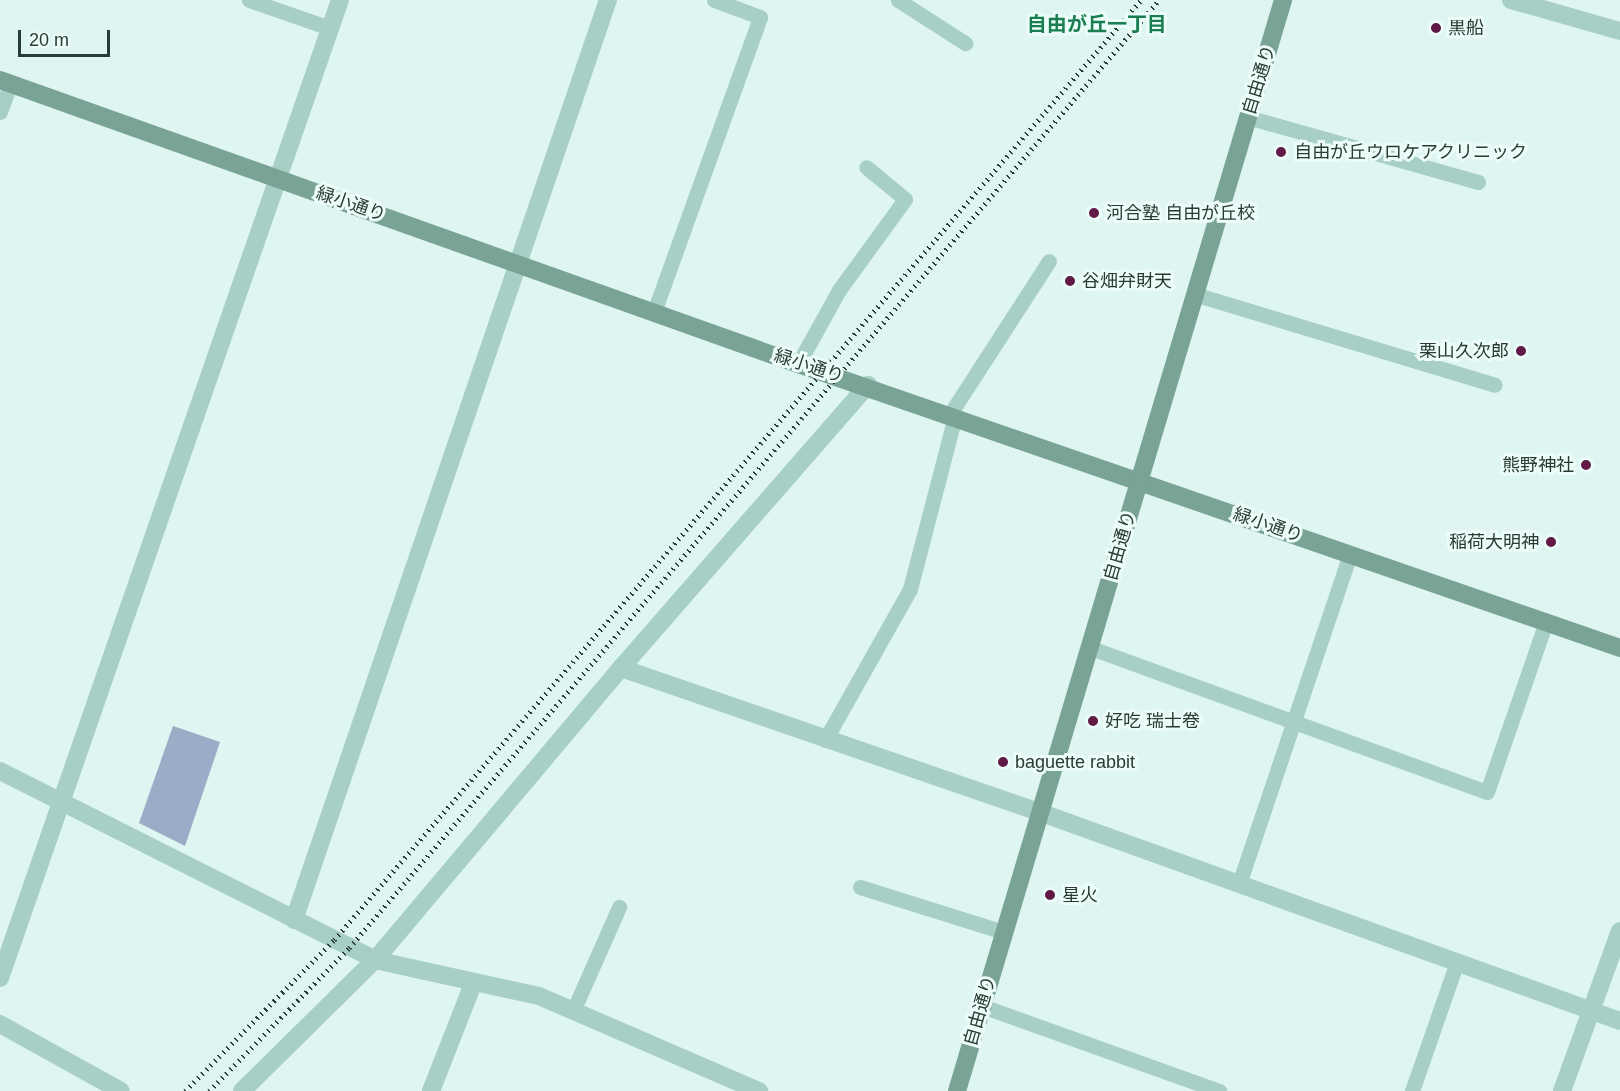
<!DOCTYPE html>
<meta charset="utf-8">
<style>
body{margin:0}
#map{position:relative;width:1620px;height:1091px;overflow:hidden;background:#def5f1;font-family:Arial,"Noto Sans JP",sans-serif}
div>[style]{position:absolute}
.green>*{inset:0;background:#9cabc6}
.lane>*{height:15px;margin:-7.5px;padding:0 7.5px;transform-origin:7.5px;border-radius:7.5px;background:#a8cfc6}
.street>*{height:18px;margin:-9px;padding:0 9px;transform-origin:9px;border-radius:9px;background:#a8cfc6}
.secondary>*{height:18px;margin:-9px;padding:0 9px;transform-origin:9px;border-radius:9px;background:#79a395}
.rail>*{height:4.5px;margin-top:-2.25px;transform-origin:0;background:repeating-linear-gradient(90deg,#293b34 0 1.5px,transparent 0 6px)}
.dots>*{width:16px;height:16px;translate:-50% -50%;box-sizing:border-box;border:3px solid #ebfcf9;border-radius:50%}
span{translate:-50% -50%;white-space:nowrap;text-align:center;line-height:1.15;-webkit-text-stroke:6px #ebfcf9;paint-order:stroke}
.poi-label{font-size:18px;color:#293b34}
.left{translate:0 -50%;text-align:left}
.right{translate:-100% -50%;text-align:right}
.street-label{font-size:18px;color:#293b34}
.neighbourhood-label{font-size:20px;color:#197f51;font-weight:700}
.scale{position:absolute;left:18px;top:30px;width:92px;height:27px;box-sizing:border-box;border:3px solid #293b34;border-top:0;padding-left:8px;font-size:18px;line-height:21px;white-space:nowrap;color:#293b34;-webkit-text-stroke:4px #ebfcf9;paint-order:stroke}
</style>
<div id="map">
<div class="green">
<div style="clip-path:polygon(173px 726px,220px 742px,185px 846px,139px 823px)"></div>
</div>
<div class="lane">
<div style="left:249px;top:0;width:86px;rotate:19.1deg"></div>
<div style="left:898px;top:0;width:80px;rotate:32.7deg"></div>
<div style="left:0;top:112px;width:30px;rotate:-70deg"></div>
<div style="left:1247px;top:117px;width:240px;rotate:15.7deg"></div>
<div style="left:1194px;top:294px;width:314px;rotate:16.8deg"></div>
<div style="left:654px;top:312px;width:313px;rotate:-70.2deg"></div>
<div style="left:760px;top:17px;width:49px;rotate:-159.7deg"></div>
<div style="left:798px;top:364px;width:85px;rotate:-61deg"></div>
<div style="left:839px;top:290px;width:112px;rotate:-54deg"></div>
<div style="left:905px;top:199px;width:50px;rotate:-140.6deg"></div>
<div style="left:950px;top:414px;width:182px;rotate:-57.1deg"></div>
<div style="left:1091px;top:648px;width:421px;rotate:20deg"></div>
<div style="left:1487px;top:792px;width:180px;rotate:-70.9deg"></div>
<div style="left:825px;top:740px;width:173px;rotate:-60.6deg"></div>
<div style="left:910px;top:589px;width:179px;rotate:-75.4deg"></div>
<div style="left:1239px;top:884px;width:348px;rotate:-71.4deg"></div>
<div style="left:860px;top:887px;width:151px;rotate:17.4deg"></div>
<div style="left:982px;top:1006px;width:252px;rotate:19.7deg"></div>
<div style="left:573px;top:1011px;width:114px;rotate:-66.1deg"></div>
<div style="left:1412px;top:1091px;width:137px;rotate:-70.8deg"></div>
</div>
<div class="street">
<div style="left:1511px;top:0;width:113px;rotate:15.9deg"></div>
<div style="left:621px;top:668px;width:442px;rotate:19deg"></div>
<div style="left:1039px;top:812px;width:617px;rotate:19.78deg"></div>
<div style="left:0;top:771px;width:420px;rotate:26.7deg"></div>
<div style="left:375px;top:960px;width:168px;rotate:12.4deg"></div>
<div style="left:539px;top:996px;width:240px;rotate:23.4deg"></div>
<div style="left:294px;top:920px;width:972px;rotate:-71.16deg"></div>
<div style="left:0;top:978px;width:1035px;rotate:-70.83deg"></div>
<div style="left:0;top:1024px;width:138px;rotate:29deg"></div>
<div style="left:242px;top:1091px;width:187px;rotate:-44.6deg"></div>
<div style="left:375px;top:960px;width:382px;rotate:-49.9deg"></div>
<div style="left:621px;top:668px;width:376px;rotate:-48.9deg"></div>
<div style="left:431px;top:1091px;width:115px;rotate:-68.6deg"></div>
<div style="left:1562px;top:1091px;width:170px;rotate:-70.1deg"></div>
</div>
<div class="secondary">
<div style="left:0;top:80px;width:847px;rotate:19.59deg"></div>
<div style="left:798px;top:364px;width:870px;rotate:19.06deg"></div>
<div style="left:957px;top:1091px;width:1139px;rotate:-73.36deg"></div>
</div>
<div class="rail">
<div style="left:185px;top:1091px;width:212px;rotate:-45.4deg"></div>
<div style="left:334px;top:940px;width:1239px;rotate:-49.35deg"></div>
<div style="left:209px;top:1091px;width:200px;rotate:-45.6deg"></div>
<div style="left:349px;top:948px;width:1247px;rotate:-49.49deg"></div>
</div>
<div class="dots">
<div style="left:1436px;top:28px;background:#611a46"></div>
<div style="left:1281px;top:152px;background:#611a46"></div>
<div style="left:1094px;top:213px;background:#611a46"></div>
<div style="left:1070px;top:281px;background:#611a46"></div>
<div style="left:1521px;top:351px;background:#611a46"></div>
<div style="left:1586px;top:465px;background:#611a46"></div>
<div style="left:1551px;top:542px;background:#611a46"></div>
<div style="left:1093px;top:721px;background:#611a46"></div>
<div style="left:1003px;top:762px;background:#611a46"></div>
<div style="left:1050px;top:895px;background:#611a46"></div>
</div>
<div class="poi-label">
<span class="left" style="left:1448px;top:28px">黒船</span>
<span class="left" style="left:1294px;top:152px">自由が丘ウロケアクリニック</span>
<span class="left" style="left:1106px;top:213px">河合塾 自由が丘校</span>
<span class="left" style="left:1082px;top:281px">谷畑弁財天</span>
<span class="right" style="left:1509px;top:351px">栗山久次郎</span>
<span class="right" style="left:1574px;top:465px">熊野神社</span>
<span class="right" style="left:1539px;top:542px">稲荷大明神</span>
<span class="left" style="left:1105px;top:721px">好吃 瑞士卷</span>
<span class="left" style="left:1015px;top:762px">baguette rabbit</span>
<span class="left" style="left:1062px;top:895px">星火</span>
</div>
<div class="street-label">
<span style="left:1259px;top:80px;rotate:-73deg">自由通り</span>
<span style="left:351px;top:204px;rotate:19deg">緑小通り</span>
<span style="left:809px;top:366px;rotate:18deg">緑小通り</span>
<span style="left:1268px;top:525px;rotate:19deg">緑小通り</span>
<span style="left:1120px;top:546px;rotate:-74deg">自由通り</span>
<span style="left:980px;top:1011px;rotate:-74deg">自由通り</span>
</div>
<div class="neighbourhood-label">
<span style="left:1097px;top:24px">自由が丘一丁目</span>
</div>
<div class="scale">20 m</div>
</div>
